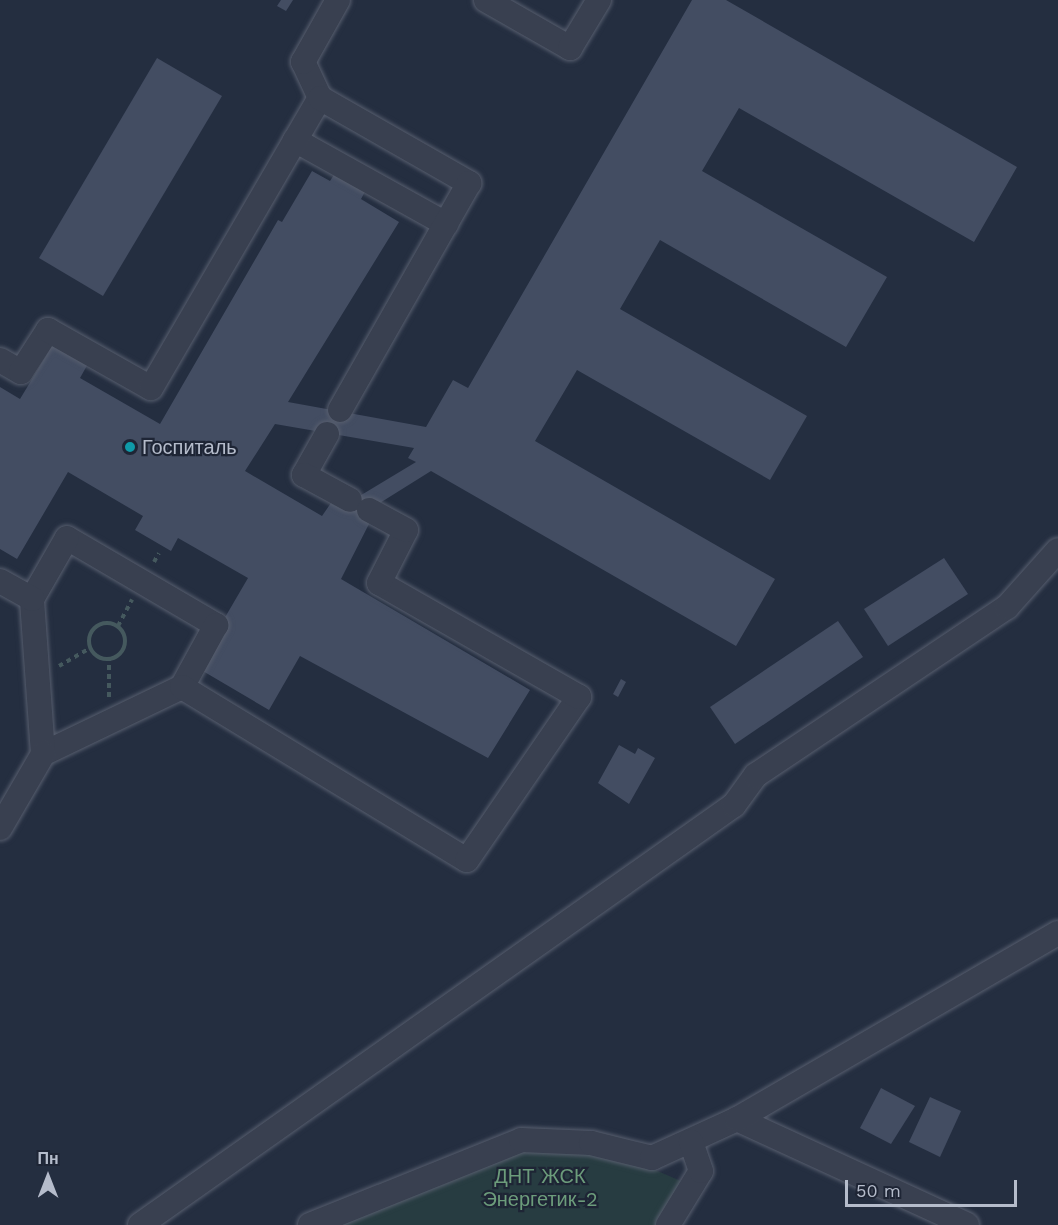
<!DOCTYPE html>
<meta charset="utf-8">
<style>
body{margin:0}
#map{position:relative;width:1058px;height:1225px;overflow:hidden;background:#242e40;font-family:"Work Sans",sans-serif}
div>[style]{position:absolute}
.green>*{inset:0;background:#273c41}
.building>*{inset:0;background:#434d62}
.path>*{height:4px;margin-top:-2px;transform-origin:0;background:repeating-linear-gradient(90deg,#45595e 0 4.5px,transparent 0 9px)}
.path>.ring{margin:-2px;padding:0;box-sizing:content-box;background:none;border:4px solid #45595e;border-radius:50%}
.roads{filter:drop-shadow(0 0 2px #575e6e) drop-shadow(0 0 2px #575e6e)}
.minor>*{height:24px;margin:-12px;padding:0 12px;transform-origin:12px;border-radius:12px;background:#394050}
.dots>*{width:16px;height:16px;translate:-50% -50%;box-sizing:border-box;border:3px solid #1e2535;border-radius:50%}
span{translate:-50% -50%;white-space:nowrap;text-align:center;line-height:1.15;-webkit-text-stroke:4.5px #1e2535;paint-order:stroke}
.poi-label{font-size:20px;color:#b5bccb}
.left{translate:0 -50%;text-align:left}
.park-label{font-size:20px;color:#6c9c7b}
.north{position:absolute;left:18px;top:1147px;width:60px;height:60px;-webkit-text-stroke:4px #1e2535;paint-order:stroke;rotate:0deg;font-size:16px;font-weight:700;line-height:24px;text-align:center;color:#b5bccb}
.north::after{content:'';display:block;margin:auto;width:21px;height:27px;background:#b5bccb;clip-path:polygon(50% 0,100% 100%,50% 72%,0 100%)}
.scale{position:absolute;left:845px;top:1180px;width:172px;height:27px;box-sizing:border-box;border:3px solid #b5bccb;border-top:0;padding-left:8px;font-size:18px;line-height:21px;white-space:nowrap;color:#b5bccb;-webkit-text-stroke:4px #1e2535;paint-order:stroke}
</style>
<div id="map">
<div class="green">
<div style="clip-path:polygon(526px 1148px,627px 1158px,688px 1184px,668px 1225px,328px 1225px)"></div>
</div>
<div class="building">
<div style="clip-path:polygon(281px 0,293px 0,286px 11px,277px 6px)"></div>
<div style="clip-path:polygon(evenodd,692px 0,726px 0,1017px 167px,974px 242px,739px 108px,702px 171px,887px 277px,846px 347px,660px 240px,620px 309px,807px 416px,770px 480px,577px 370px,535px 441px,775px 579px,736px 646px,431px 471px,359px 516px,370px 522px,341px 579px,530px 690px,488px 758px,300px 656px,269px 710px,196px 667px,248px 578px,178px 538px,171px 551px,135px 530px,143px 516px,68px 472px,17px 559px,0 549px,0 387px,20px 399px,55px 341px,89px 362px,80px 378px,160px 424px,278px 220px,282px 222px,312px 171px,330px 181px,337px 170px,367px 188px,361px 199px,399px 222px,288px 402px,426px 427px,453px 380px,468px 388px,692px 0,275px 424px,414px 448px,408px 458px,416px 462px,343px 506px,333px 500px,322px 516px,245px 471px,275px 424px)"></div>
<div style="clip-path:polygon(157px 58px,222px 96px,103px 296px,39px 258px)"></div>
<div style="clip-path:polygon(944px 558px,968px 594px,888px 646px,864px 609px)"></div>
<div style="clip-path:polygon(838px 621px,863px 657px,735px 744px,710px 707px)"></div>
<div style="clip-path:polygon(621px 679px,626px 682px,618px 697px,613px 694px)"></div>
<div style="clip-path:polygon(619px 745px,635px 754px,638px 748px,655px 758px,629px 804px,598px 783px)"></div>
<div style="clip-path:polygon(881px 1088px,915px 1106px,891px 1144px,860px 1128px)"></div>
<div style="clip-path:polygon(930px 1097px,961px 1111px,940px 1157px,909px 1142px)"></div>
</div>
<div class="path">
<div style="left:154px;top:562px;width:10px;rotate:-61deg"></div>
<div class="ring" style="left:89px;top:623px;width:32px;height:32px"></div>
<div style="left:118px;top:626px;width:30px;rotate:-62deg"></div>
<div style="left:59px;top:666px;width:36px;rotate:-30deg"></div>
<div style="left:109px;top:697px;width:38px;rotate:-90deg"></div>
</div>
<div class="roads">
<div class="minor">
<div style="left:486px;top:0;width:97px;rotate:29.7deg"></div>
<div style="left:570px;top:48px;width:56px;rotate:-58.9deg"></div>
<div style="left:320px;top:98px;width:40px;rotate:-115deg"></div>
<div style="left:303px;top:62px;width:71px;rotate:-60.6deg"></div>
<div style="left:295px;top:140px;width:173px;rotate:29.1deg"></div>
<div style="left:0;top:360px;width:24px;rotate:30deg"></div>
<div style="left:21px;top:372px;width:50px;rotate:-57.3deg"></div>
<div style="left:48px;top:330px;width:118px;rotate:29.4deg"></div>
<div style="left:151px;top:388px;width:336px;rotate:-59.8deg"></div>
<div style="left:320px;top:98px;width:172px;rotate:29.7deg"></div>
<div style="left:469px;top:183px;width:261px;rotate:119.6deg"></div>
<div style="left:327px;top:434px;width:47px;rotate:119.3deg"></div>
<div style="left:304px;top:475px;width:52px;rotate:28.5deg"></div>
<div style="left:67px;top:538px;width:173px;rotate:30.3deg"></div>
<div style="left:216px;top:625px;width:71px;rotate:118.7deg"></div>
<div style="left:182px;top:687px;width:154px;rotate:154.3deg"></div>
<div style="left:43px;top:754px;width:155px;rotate:-94.1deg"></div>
<div style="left:32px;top:599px;width:70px;rotate:-60.2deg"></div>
<div style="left:0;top:581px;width:37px;rotate:29deg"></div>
<div style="left:182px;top:687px;width:333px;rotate:31.3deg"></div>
<div style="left:467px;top:860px;width:198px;rotate:-55.5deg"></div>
<div style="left:579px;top:697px;width:230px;rotate:-150.3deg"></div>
<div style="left:379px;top:583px;width:59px;rotate:-63deg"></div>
<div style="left:406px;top:530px;width:42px;rotate:-151.6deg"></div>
<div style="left:0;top:828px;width:86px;rotate:-59.8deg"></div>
<div style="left:737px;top:1119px;width:253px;rotate:24.7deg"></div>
<div style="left:140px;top:1225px;width:727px;rotate:-35.26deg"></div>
<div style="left:734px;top:805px;width:37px;rotate:-54deg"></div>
<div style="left:756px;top:775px;width:302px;rotate:-33.8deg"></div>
<div style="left:1007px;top:607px;width:76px;rotate:-48.2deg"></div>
<div style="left:310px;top:1225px;width:227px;rotate:-21.9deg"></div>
<div style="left:521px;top:1140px;width:70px;rotate:2.5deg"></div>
<div style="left:591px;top:1143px;width:63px;rotate:13.8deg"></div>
<div style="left:652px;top:1158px;width:94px;rotate:-24.6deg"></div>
<div style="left:737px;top:1119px;width:371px;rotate:-30.1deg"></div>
<div style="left:668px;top:1225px;width:63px;rotate:-58.6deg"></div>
<div style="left:701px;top:1171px;width:31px;rotate:-109deg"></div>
</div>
</div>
<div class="dots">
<div style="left:130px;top:447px;background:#0f9aa8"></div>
</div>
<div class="poi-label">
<span class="left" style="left:142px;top:447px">Госпиталь</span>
</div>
<div class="park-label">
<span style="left:540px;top:1188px">ДНТ ЖСК<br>Энергетик-2</span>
</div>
<div class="north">Пн</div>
<div class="scale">50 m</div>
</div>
